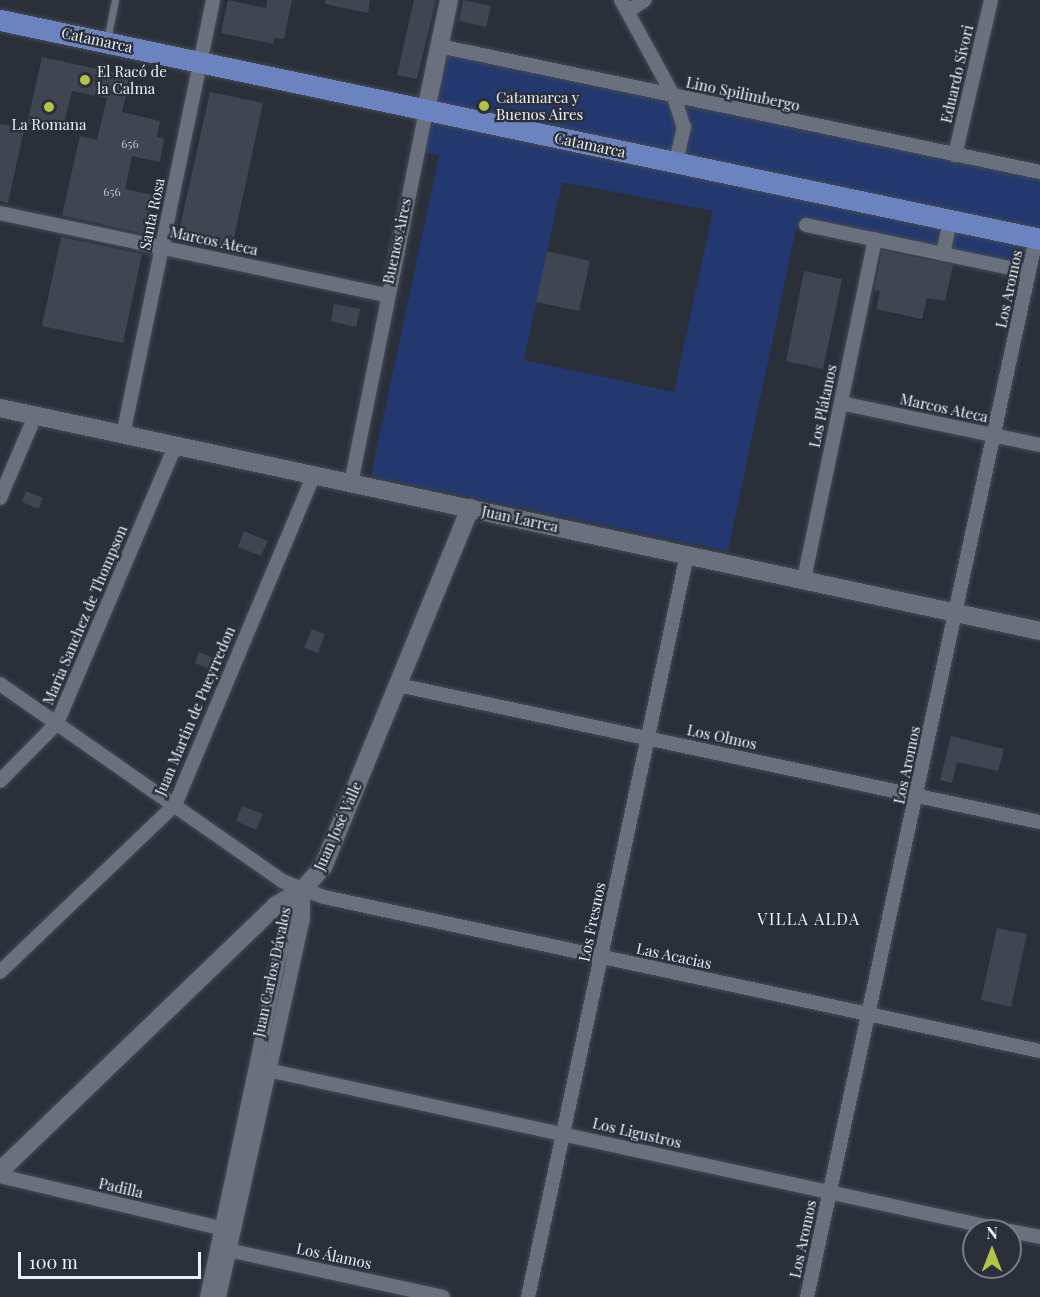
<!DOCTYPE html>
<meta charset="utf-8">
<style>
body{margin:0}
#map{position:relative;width:1040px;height:1297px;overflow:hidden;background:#2a2f3a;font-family:"Playfair Display",serif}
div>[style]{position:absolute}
.green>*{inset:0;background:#22386f}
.building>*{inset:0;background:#404651}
.roads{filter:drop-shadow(0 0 2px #464b54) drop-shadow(0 0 2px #464b54)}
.lane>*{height:7px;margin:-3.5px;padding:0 3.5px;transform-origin:3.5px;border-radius:3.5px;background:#6a707d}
.street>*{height:14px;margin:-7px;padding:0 7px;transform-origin:7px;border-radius:7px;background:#6a707d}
.secondary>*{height:18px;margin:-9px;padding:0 9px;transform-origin:9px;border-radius:9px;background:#6a707d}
.primary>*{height:21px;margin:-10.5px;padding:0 10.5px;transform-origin:10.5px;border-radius:10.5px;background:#6b84c0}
.dots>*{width:16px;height:16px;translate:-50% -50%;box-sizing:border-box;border:3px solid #2a2f3a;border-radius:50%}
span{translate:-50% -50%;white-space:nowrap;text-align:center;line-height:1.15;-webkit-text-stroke:4.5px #2a2f3a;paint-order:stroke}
.number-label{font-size:12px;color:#c1c6ce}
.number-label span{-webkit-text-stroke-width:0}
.street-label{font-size:15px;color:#ecf0f7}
.poi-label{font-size:15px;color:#ecf0f7}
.left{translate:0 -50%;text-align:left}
.neighbourhood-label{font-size:16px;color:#ecf0f7;letter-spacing:1.5px}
.north{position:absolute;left:962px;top:1219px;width:60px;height:60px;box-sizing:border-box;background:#2a2f3a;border:2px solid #787c86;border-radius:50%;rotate:0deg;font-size:16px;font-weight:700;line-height:24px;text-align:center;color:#ecf0f7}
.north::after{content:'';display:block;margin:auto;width:21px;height:27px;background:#b5c249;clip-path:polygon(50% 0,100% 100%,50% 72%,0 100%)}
.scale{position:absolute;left:18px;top:1252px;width:183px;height:27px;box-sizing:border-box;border:3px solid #ecf0f7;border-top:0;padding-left:8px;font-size:18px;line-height:21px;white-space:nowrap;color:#ecf0f7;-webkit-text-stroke:4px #2a2f3a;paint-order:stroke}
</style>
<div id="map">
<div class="green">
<div style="clip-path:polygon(evenodd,439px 46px,1040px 172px,1040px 239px,1029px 272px,806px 225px,796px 229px,728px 551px,371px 476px,439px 156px,417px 150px,439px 46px,562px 182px,713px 211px,674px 392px,524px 360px,562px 182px)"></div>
</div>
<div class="building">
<div style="clip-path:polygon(228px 0,266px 8px,267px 0,292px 0,284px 39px,274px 38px,273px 44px,221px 33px)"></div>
<div style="clip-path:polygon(325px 0,370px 0,368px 13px,325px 4px)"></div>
<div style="clip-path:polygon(414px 0,436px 0,417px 79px,397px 75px)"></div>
<div style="clip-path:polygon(463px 0,491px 6px,486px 27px,459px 21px)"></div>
<div style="clip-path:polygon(42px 57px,130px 76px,122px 112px,160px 121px,157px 137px,164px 139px,160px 162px,132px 156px,125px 189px,153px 195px,144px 234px,62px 215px,80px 136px,97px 140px,107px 98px,72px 91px,62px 132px,27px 124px)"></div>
<div style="clip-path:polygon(210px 92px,263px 103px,231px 252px,177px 240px)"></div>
<div style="clip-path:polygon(0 124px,24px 129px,8px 203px,0 201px)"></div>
<div style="clip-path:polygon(61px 237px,142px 254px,123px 343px,42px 326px)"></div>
<div style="clip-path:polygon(882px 250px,953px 265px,945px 301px,927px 298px,922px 319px,876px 309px,880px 291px,874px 290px)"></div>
<div style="clip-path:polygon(547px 251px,590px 261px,579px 311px,536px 302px)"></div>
<div style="clip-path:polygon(804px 271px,842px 279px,823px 369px,786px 361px)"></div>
<div style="clip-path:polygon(334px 304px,360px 309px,356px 327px,331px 321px)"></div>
<div style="clip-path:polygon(26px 491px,43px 498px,39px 509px,22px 502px)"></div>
<div style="clip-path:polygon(244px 531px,268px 541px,261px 556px,238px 547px)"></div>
<div style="clip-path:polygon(312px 629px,325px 634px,318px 653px,304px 648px)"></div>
<div style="clip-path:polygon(199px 652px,216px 659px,211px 670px,195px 663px)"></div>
<div style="clip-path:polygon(951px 736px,1004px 749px,998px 771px,957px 762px,952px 783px,940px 780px)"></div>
<div style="clip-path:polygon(242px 806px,263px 814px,256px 830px,236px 821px)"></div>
<div style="clip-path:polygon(997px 928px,1027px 934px,1011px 1007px,981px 1000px)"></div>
</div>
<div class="roads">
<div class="lane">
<div style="left:107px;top:40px;width:41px;rotate:-78.7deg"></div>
</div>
<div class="street">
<div style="left:621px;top:0;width:111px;rotate:61.3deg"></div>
<div style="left:674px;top:97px;width:32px;rotate:72deg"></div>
<div style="left:684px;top:127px;width:37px;rotate:103deg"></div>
<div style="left:628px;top:11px;width:20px;rotate:-33deg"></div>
<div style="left:439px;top:46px;width:614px;rotate:11.84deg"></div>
<div style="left:955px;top:155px;width:159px;rotate:-76.9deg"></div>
<div style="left:0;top:213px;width:395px;rotate:12deg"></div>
<div style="left:806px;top:225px;width:228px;rotate:11.9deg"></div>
<div style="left:943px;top:254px;width:34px;rotate:-78deg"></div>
<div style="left:841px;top:403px;width:203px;rotate:11.9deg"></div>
<div style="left:123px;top:435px;width:444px;rotate:-78.3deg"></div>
<div style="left:351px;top:483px;width:380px;rotate:-78.6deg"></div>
<div style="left:0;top:498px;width:89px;rotate:-66.9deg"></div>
<div style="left:804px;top:579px;width:347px;rotate:-78.2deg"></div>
<div style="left:0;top:684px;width:344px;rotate:34.9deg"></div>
<div style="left:282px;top:881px;width:45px;rotate:20.9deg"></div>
<div style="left:324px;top:897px;width:732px;rotate:12.14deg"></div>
<div style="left:398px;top:685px;width:656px;rotate:12.05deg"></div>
<div style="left:0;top:781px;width:81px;rotate:-45.5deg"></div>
<div style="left:57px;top:723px;width:301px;rotate:-66.9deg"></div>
<div style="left:0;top:972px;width:242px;rotate:-43.7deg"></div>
<div style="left:175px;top:805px;width:358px;rotate:-67.2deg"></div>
<div style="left:258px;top:1068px;width:768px;rotate:12.26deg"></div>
<div style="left:0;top:1176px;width:235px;rotate:13.3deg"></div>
<div style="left:1010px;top:1231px;width:31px;rotate:11deg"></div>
<div style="left:223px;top:1249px;width:225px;rotate:12.3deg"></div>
<div style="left:207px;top:1297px;width:342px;rotate:-78deg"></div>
<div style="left:278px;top:962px;width:77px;rotate:-71.1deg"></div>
<div style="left:219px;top:1297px;width:389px;rotate:-77.5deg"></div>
<div style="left:303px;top:917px;width:20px;rotate:-90deg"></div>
<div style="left:528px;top:1297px;width:759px;rotate:-77.91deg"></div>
<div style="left:807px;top:1297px;width:1082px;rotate:-77.79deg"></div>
</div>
<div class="secondary">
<div style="left:426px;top:110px;width:112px;rotate:-78.2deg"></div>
<div style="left:0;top:408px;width:1064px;rotate:12.1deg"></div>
<div style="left:0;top:1171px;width:382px;rotate:-43.9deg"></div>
<div style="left:275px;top:906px;width:33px;rotate:-31deg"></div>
<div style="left:303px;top:889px;width:30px;rotate:-48deg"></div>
<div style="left:323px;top:867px;width:388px;rotate:-67.7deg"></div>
</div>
<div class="primary">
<div style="left:0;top:20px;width:1063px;rotate:11.89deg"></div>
</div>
</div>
<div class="dots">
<div style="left:85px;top:80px;background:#b5c249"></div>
<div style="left:484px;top:106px;background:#b5c249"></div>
<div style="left:49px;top:107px;background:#b5c249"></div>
</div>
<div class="number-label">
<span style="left:130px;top:144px">656</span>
<span style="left:112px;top:192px">656</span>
</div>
<div class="street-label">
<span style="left:97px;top:40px;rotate:12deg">Catamarca</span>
<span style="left:957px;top:74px;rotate:-77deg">Eduardo Sívori</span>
<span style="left:743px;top:94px;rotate:12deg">Lino Spilimbergo</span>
<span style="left:590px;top:145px;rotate:12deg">Catamarca</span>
<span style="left:152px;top:214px;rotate:-78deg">Santa Rosa</span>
<span style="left:214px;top:241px;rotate:12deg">Marcos Ateca</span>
<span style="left:397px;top:241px;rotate:-78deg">Buenos Aires</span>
<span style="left:1009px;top:289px;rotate:-78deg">Los Aromos</span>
<span style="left:823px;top:406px;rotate:-78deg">Los Plátanos</span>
<span style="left:944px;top:408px;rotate:12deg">Marcos Ateca</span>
<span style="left:520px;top:519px;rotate:12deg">Juan Larrea</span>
<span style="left:85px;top:615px;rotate:-67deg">Maria Sanchez de Thompson</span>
<span style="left:195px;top:711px;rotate:-67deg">Juan Martin de Pueyrredon</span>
<span style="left:722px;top:737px;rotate:12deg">Los Olmos</span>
<span style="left:907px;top:765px;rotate:-78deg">Los Aromos</span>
<span style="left:338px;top:826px;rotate:-66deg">Juan José Valle</span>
<span style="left:592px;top:922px;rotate:-78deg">Los Fresnos</span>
<span style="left:674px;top:956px;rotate:12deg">Las Acacias</span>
<span style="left:272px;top:972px;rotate:-78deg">Juan Carlos Dávalos</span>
<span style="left:637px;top:1133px;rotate:13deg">Los Ligustros</span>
<span style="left:121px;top:1188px;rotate:13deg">Padilla</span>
<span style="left:803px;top:1239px;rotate:-78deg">Los Aromos</span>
<span style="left:334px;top:1256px;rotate:12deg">Los Álamos</span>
</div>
<div class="poi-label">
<span class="left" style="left:97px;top:80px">El Racó de<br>la Calma</span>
<span class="left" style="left:496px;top:106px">Catamarca y<br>Buenos Aires</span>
<span style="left:49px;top:125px">La Romana</span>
</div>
<div class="neighbourhood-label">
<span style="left:809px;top:919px">VILLA ALDA</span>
</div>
<div class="north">N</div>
<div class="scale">100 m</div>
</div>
